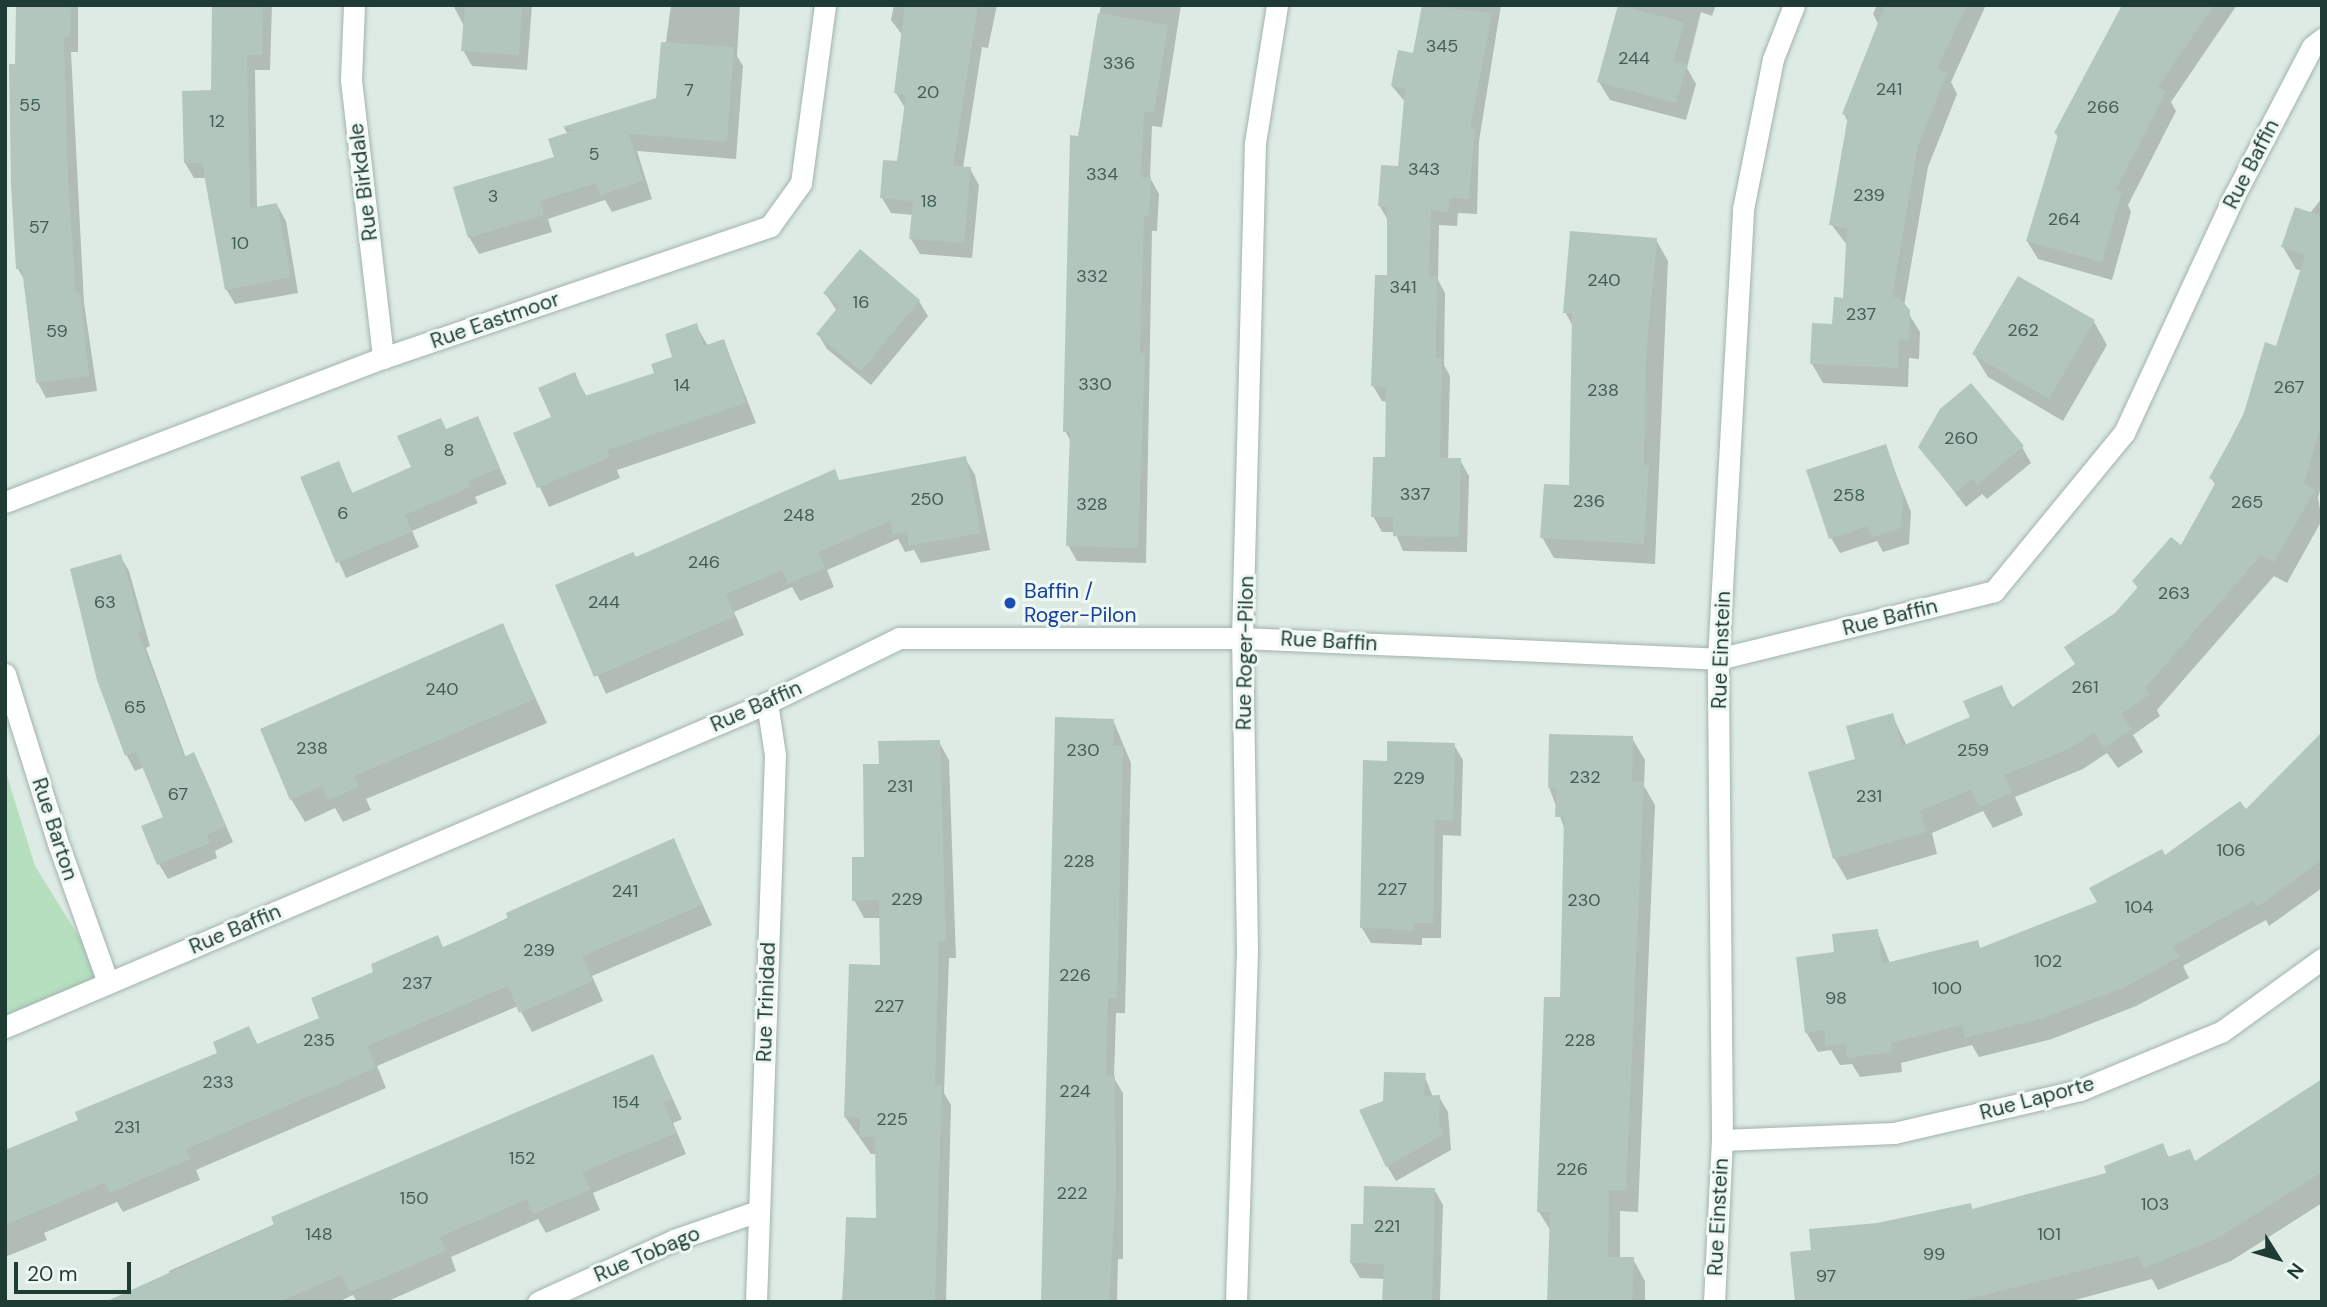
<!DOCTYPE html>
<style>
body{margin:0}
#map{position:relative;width:2327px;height:1307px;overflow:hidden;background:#deebe5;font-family:"DM Sans",sans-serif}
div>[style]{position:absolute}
.green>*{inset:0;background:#b5dfbf}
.shadow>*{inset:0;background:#0003}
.building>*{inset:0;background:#b3c6be}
.roads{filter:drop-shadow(0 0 2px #a1b3ac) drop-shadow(0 0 2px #a1b3ac)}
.minor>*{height:21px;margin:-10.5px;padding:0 10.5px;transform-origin:10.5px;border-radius:10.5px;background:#fff}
.dots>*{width:19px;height:19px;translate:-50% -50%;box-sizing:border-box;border:4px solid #eff8f3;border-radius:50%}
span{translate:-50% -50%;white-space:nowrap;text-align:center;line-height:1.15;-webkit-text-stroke:6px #eff8f3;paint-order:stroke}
.number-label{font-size:18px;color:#435e56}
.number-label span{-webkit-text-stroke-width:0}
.street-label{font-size:21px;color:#1e3c33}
.transit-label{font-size:21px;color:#164399}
.left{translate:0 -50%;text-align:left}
.frame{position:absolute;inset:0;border:7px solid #1e3c33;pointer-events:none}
.north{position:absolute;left:2243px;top:1223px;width:70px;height:70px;-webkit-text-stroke:5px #eff8f3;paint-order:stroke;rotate:127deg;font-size:19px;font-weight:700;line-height:28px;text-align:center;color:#1e3c33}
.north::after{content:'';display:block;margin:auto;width:24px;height:32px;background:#1e3c33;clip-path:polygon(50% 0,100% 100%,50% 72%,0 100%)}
.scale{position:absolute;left:14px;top:1262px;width:117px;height:32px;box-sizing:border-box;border:4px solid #1e3c33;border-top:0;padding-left:9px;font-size:21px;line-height:24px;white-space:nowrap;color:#1e3c33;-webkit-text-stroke:5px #eff8f3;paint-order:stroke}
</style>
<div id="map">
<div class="green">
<div style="clip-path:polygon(5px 769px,35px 866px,108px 983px,5px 1018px)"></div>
</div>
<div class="shadow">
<div style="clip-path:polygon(18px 5px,78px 5px,78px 52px,71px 52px,84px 303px,97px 391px,46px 398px,38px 383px,25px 281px,18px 269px)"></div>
<div style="clip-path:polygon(214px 5px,272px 5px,270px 70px,255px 70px,257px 209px,277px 205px,286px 221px,298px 293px,235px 304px,226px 289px,206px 178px,194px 178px,185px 163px,213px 92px)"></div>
<div style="clip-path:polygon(453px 5px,532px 5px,527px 70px,472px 66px,463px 50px,465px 28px)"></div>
<div style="clip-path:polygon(671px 5px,740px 5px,737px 56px,743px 66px,736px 159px,637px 151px,652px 199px,612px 212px,605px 200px,548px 219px,552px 232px,479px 254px,469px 237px,556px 158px,568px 134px,564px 128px,658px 100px)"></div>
<div style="clip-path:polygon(894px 5px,997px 5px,988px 48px,982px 47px,963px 168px,970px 169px,979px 185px,972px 258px,920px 254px,911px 239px,913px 215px,891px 213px,882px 198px,899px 163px,905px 108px,896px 93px,903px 36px,891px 20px)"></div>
<div style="clip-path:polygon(1101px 5px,1181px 5px,1162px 127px,1152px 126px,1150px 178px,1159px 194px,1157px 231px,1152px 231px,1146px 563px,1077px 561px,1068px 545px,1071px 442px,1065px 431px,1080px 137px)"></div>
<div style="clip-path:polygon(1424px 5px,1501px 5px,1479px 141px,1477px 214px,1458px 213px,1457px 226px,1439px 225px,1438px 280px,1445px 293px,1444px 365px,1450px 376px,1448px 460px,1460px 460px,1469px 476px,1467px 552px,1403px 551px,1395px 532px,1382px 532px,1373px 516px,1386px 459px,1388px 402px,1382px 401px,1373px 386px,1388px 277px,1389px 222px,1379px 205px,1399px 168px,1405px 102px,1392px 86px,1414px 55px)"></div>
<div style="clip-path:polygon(1620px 5px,1716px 5px,1712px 16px,1701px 12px,1687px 68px,1696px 84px,1686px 120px,1610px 100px,1599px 82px)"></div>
<div style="clip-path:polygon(1877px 5px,1986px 5px,1951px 82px,1957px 94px,1928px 167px,1904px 306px,1920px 332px,1919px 359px,1909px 358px,1908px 387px,1823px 383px,1812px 364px,1845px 299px,1847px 245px,1831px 224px,1848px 122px,1844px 114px,1879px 25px,1873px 14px)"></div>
<div style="clip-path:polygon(2124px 5px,2237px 5px,2171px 102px,2176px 111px,2128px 205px,2131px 212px,2112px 280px,2038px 259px,2027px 241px,2058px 138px,2056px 133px)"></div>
<div style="clip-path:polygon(2322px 198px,2322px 483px,2318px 498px,2322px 520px,2287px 583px,2274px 576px,2157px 710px,2160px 716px,2133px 735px,2143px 752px,2118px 768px,2107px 753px,2083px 769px,2015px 797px,2023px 815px,1993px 828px,1983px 811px,1932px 833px,1937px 854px,1847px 880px,1834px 858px,1857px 760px,1892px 715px,1907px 746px,1972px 718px,2001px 687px,2013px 708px,2076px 665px,2138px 589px,2134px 581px,2182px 548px,2216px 486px,2211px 478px,2277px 348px,2302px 271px,2296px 269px,2283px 247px)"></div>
<div style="clip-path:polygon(1656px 240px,1668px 261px,1655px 564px,1554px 558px,1542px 537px,1570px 487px,1574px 328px,1565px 312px)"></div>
<div style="clip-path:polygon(825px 293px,919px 301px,928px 316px,871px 385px,827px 349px,818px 334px,837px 311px)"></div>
<div style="clip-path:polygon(2094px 322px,2107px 345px,2063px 421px,1988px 377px,1974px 354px)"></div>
<div style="clip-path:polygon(696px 325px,708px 346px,724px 341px,756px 423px,617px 470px,620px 478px,549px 507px,515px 434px,553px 418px,574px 374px,587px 397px,656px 374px,675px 358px)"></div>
<div style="clip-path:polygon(477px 418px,507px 484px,475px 497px,478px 503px,412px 531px,419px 547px,346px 578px,302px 478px,338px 463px,353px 494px,413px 468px,447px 431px)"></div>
<div style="clip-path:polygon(1885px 446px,1911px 512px,1909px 544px,1883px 552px,1877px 541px,1840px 553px,1831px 538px)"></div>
<div style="clip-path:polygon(1920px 447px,2022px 447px,2031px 463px,1987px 499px,1982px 494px,1966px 507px)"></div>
<div style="clip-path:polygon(965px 458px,975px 475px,990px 550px,921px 563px,914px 550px,905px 552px,898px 539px,827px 570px,834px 587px,800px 601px,792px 587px,734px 612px,744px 635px,606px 694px,557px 586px,840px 482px)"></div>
<div style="clip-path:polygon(120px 556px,129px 571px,150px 646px,146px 648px,186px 758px,193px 754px,202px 770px,233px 842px,215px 851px,217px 858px,168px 879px,159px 864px,166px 818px,145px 767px,135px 771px,127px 756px,99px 679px)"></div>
<div style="clip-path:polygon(502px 625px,547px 723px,366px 799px,371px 810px,343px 822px,335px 808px,305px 822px,291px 799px)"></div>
<div style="clip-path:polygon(1113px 720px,1131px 763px,1125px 1013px,1116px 1013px,1114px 1078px,1123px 1093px,1123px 1259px,1118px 1259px,1117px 1302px,1043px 1302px)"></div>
<div style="clip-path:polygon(2322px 734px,2322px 888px,2269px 926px,2266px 920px,2183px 966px,2189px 978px,2136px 1006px,2052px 1039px,1979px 1057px,1972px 1045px,1901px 1063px,1902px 1072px,1860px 1077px,1852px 1064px,1840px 1065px,1831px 1050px,1818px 1052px,1806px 1032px,1836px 954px,1877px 931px,1890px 963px,1977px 942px,1981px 950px,2099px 903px,2165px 857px,2246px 811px)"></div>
<div style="clip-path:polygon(1632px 738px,1645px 760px,1644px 786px,1655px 805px,1638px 1212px,1620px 1211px,1620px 1259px,1633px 1259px,1645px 1281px,1645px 1302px,1549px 1302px,1552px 1233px,1539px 1212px,1561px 999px,1565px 830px,1549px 787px)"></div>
<div style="clip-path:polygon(939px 742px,949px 760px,956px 958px,949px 958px,944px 1093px,951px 1105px,946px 1302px,842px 1302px,847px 1219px,878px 1220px,877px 1154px,871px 1154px,845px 1117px,881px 967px,881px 918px,864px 918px,854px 900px,866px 859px,880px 766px)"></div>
<div style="clip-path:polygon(1454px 745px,1463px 760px,1461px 836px,1443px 835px,1441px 938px,1422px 938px,1422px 945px,1371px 943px,1362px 928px,1388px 763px)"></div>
<div style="clip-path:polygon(673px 840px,712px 925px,592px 976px,603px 1001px,532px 1032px,518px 1006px,377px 1066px,386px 1088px,196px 1170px,200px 1180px,123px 1212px,117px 1202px,44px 1233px,47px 1240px,5px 1257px,5px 1145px,9px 1151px,81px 1121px,220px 1054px,248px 1028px,258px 1045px,321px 1019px,444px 948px)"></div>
<div style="clip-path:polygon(653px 1056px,682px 1119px,673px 1123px,686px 1154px,593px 1193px,600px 1210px,546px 1233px,538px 1219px,451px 1257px,456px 1271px,386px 1302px,357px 1302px,353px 1295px,338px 1302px,110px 1302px,171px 1275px,169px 1271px)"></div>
<div style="clip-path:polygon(1424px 1075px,1433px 1097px,1439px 1097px,1448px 1112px,1451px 1150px,1396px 1181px,1387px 1166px,1385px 1103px)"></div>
<div style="clip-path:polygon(2322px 1092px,2322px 1203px,2231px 1261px,2158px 1290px,2152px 1279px,2068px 1302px,1797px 1302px,1813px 1252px,1877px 1225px,1970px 1205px,1973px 1211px,2109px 1174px,2162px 1145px,2170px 1159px,2196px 1162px)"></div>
<div style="clip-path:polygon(1434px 1189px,1443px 1205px,1440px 1302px,1384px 1302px,1385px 1279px,1360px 1278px,1351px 1263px,1365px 1226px)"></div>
</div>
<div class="building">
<div style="clip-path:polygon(16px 5px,71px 5px,70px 37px,64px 37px,68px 181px,76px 293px,80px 293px,89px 376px,36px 383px,22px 269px,16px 269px,11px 185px,9px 64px,15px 64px)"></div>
<div style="clip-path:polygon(212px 5px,263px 5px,262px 55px,247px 55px,250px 208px,277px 203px,291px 277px,225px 290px,202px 163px,184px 163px,182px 91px,211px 90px)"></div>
<div style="clip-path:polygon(465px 5px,522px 5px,519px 55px,461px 51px)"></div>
<div style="clip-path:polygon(905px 5px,978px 5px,953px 166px,971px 167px,964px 243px,909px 239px,913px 201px,880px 198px,883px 160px,897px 161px,906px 95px,894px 93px)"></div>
<div style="clip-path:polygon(1422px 5px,1492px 13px,1470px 129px,1475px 129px,1469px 199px,1450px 198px,1448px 212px,1431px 210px,1429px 276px,1437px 276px,1436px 358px,1442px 358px,1440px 458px,1461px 458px,1459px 537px,1393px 536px,1393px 517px,1371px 517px,1373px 457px,1385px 457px,1386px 387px,1371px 386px,1375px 275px,1387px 275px,1387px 207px,1378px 206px,1381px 165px,1398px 166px,1405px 89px,1391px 86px,1398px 50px,1413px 53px)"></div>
<div style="clip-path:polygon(1618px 5px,1684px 22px,1674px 61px,1687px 64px,1676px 103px,1597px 82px)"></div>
<div style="clip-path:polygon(1885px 5px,1967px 5px,1937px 69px,1947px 73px,1918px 146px,1892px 297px,1899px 297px,1910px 310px,1909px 340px,1899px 339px,1898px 368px,1810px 364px,1812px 323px,1832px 324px,1834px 297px,1843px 298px,1847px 228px,1829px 225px,1848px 116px,1842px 114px)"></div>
<div style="clip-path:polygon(2122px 5px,2214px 5px,2158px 87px,2166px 91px,2116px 190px,2122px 192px,2102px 262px,2026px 241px,2058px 135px,2054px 133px)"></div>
<div style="clip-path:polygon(1098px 13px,1168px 25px,1154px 113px,1144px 111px,1141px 177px,1151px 177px,1149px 216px,1144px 216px,1140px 353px,1145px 353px,1138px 548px,1066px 546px,1070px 432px,1063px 432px,1070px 135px,1078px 136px)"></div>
<div style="clip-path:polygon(661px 42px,734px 47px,727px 142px,629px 134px,643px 181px,600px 195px,596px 183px,540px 201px,544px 215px,468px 238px,453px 187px,554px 157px,548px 139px,575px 130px,562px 127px,656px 98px)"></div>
<div style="clip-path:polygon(2295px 207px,2322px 216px,2322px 422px,2304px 483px,2315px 490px,2274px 562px,2261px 555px,2145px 688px,2150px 694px,2121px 714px,2132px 729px,2104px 748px,2094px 732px,2071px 748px,2004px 775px,2012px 793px,1979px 807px,1971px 790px,1920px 811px,1926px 832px,1833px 859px,1808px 772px,1855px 759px,1846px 726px,1893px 713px,1902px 746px,1970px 717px,1963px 701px,2002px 685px,2011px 708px,2075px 664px,2064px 647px,2115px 613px,2138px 587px,2132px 581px,2171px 537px,2181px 545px,2216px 482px,2209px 478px,2242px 419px,2265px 342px,2276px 346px,2305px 255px,2281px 247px)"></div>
<div style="clip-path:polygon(1570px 231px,1657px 238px,1646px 357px,1644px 465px,1649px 465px,1644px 544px,1540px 538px,1544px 484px,1569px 485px,1572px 313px,1563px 313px)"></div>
<div style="clip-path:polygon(860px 249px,920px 300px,861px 371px,816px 334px,839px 306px,823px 293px)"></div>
<div style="clip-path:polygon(2018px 276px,2095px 320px,2049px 399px,1972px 354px)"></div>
<div style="clip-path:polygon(697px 323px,704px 346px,724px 339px,746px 403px,607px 450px,610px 457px,537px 488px,513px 433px,551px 417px,538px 388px,575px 372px,585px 396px,654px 373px,651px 364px,672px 357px,665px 334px)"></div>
<div style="clip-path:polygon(1971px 383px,2024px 446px,1977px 485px,1972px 479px,1956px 493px,1918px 447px,1940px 409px)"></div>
<div style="clip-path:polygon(478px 416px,500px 468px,468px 481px,470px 487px,405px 515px,412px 532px,336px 563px,300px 477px,339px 461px,352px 493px,411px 467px,397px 436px,441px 418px,446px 429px)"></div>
<div style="clip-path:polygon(1886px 444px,1903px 495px,1901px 528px,1873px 537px,1868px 526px,1829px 539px,1806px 470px)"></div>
<div style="clip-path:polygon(966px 456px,981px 533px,909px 546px,907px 532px,893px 535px,890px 521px,818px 552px,825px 568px,788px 584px,782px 570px,726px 594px,735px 616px,594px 677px,555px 585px,633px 552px,636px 557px,835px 469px,839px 480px)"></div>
<div style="clip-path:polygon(121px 554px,143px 631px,138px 632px,184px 757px,194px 752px,226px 826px,207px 835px,210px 843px,157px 865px,141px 826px,163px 817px,136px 752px,125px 756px,97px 680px,70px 569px)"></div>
<div style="clip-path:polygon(503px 623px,535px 699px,354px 776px,359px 787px,328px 800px,322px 786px,290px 800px,260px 729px)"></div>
<div style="clip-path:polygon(1055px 717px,1114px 719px,1113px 746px,1123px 746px,1117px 998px,1108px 998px,1106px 1075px,1115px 1076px,1116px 1188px,1109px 1302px,1041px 1302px)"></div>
<div style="clip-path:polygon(2322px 732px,2322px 860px,2257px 907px,2253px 901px,2173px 946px,2179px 957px,2125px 987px,2040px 1019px,1965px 1038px,1962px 1025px,1891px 1043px,1892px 1052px,1847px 1058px,1845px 1044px,1826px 1046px,1824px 1030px,1805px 1033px,1796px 957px,1834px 952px,1832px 934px,1878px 929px,1882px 964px,1978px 940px,1980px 948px,2097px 902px,2089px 888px,2162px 849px,2165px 855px,2240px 801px,2246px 809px)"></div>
<div style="clip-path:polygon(1549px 734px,1633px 736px,1632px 781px,1644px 782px,1626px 1190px,1609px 1190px,1608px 1257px,1634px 1257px,1632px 1302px,1547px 1302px,1550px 1212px,1537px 1212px,1544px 997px,1560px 997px,1564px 817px,1555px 817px,1556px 788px,1548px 788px)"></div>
<div style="clip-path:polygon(940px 740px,946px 941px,939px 941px,935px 1085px,942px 1085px,935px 1302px,843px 1302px,846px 1217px,876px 1218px,875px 1137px,859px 1137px,860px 1118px,844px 1117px,849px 964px,880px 965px,879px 900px,852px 901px,852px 857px,864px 857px,863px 764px,879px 764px,878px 741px)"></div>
<div style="clip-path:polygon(1387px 741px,1455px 743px,1453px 821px,1435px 820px,1433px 923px,1414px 923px,1414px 930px,1360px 928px,1363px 760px,1387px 761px)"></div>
<div style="clip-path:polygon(674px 838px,702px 905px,582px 956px,593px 981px,519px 1013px,508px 986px,367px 1046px,376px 1068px,186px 1149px,190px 1159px,110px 1193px,105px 1183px,5px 1225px,5px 1150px,78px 1120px,75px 1112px,217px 1053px,213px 1042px,249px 1026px,257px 1044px,319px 1018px,311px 998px,373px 972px,371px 964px,438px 935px,443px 947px,508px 919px,506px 913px)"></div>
<div style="clip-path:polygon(653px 1054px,672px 1099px,663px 1102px,676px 1133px,582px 1172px,590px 1190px,533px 1214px,527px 1199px,440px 1237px,446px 1251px,349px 1292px,341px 1275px,279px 1302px,105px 1302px,274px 1225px,271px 1217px)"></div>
<div style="clip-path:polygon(1384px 1072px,1426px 1073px,1424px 1096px,1440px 1095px,1439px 1124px,1444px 1134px,1386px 1167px,1359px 1110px,1383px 1101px)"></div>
<div style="clip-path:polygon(2322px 1079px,2322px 1172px,2218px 1238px,2143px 1268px,2139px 1256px,1957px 1302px,1795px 1302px,1790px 1252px,1811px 1250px,1809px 1229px,1877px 1223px,1971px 1203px,1972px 1209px,2106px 1173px,2104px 1166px,2163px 1143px,2168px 1157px,2190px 1149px,2195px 1161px)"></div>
<div style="clip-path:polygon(1364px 1186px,1435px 1188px,1432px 1302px,1382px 1302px,1384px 1264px,1350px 1263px,1351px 1224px,1363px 1224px)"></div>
</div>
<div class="roads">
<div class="minor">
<div style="left:354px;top:5px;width:75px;rotate:92.3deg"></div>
<div style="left:351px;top:80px;width:280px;rotate:83.4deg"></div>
<div style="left:5px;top:502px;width:404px;rotate:-20.9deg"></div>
<div style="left:383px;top:358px;width:409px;rotate:-18.8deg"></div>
<div style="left:770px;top:226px;width:53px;rotate:-54.2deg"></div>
<div style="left:801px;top:183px;width:180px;rotate:-82.3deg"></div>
<div style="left:5px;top:674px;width:180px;rotate:72.6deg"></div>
<div style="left:59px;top:846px;width:145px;rotate:70.3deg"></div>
<div style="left:5px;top:1027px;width:828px;rotate:-23.04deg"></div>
<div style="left:767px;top:703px;width:147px;rotate:-26.2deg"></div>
<div style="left:899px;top:638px;width:343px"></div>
<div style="left:1242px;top:638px;width:476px;rotate:2.5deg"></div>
<div style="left:1718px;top:659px;width:284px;rotate:-13.8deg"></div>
<div style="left:1994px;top:591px;width:205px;rotate:-50.6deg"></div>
<div style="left:2124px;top:433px;width:261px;rotate:-65.1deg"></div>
<div style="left:2234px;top:196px;width:168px;rotate:-62.4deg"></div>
<div style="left:2312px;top:47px;width:13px;rotate:-39deg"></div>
<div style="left:1722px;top:1140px;width:172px;rotate:-2.3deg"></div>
<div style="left:1894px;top:1133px;width:191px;rotate:-13deg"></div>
<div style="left:2080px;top:1090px;width:152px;rotate:-22.4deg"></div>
<div style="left:2221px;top:1032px;width:125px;rotate:-35.9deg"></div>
<div style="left:538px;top:1302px;width:149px;rotate:-24.5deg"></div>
<div style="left:674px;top:1240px;width:89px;rotate:-19deg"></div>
<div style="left:756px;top:1302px;width:547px;rotate:-88.01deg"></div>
<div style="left:775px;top:755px;width:53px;rotate:-98.7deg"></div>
<div style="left:1236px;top:1302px;width:352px;rotate:-88.2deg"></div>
<div style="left:1247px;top:950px;width:312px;rotate:-90.9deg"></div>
<div style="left:1242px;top:638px;width:495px;rotate:-88.5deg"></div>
<div style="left:1255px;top:143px;width:140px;rotate:-80.9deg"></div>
<div style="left:1714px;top:1302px;width:162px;rotate:-87.2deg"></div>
<div style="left:1722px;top:1140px;width:481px;rotate:-90.5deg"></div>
<div style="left:1718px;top:659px;width:451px;rotate:-86.8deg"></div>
<div style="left:1743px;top:209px;width:153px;rotate:-78.7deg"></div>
<div style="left:1773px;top:59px;width:58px;rotate:-68.7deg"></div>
</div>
</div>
<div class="dots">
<div style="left:1010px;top:603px;background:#1a4fb4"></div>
</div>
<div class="number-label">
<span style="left:1442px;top:46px">345</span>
<span style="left:1634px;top:58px">244</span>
<span style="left:1119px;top:63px">336</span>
<span style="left:1889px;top:89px">241</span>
<span style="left:689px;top:90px">7</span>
<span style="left:928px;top:92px">20</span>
<span style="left:30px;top:105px">55</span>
<span style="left:2103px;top:107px">266</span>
<span style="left:217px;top:121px">12</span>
<span style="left:594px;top:154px">5</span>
<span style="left:1424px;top:169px">343</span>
<span style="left:1102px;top:174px">334</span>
<span style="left:1869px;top:195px">239</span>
<span style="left:493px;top:196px">3</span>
<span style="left:929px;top:201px">18</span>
<span style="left:2064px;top:219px">264</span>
<span style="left:39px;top:227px">57</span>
<span style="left:240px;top:243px">10</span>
<span style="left:1092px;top:276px">332</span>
<span style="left:1604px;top:280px">240</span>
<span style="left:1403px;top:287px">341</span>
<span style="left:861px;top:302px">16</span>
<span style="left:1861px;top:314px">237</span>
<span style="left:2023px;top:330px">262</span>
<span style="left:57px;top:331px">59</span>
<span style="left:1095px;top:384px">330</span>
<span style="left:682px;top:385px">14</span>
<span style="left:2289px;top:387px">267</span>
<span style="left:1603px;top:390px">238</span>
<span style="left:1961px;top:438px">260</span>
<span style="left:449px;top:450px">8</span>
<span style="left:1415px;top:494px">337</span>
<span style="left:1849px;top:495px">258</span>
<span style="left:927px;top:499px">250</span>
<span style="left:1589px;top:501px">236</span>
<span style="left:2247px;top:502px">265</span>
<span style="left:1092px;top:504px">328</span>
<span style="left:343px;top:513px">6</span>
<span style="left:799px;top:515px">248</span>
<span style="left:704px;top:562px">246</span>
<span style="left:2174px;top:593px">263</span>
<span style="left:105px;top:602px">63</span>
<span style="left:604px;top:602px">244</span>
<span style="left:2085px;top:687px">261</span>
<span style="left:442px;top:689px">240</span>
<span style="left:135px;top:707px">65</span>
<span style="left:312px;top:748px">238</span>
<span style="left:1083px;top:750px">230</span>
<span style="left:1973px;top:750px">259</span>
<span style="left:1585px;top:777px">232</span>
<span style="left:1409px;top:778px">229</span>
<span style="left:900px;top:786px">231</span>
<span style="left:178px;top:794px">67</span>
<span style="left:1869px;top:796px">231</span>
<span style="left:2231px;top:850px">106</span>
<span style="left:1079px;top:861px">228</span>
<span style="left:1392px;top:889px">227</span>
<span style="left:625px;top:891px">241</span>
<span style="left:907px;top:899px">229</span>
<span style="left:1584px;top:900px">230</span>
<span style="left:2139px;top:907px">104</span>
<span style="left:539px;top:950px">239</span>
<span style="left:2048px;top:961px">102</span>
<span style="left:1075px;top:975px">226</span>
<span style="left:417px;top:983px">237</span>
<span style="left:1947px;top:988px">100</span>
<span style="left:1836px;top:998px">98</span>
<span style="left:889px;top:1006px">227</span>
<span style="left:319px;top:1040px">235</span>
<span style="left:1580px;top:1040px">228</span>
<span style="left:218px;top:1082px">233</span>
<span style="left:1075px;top:1091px">224</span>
<span style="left:626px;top:1102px">154</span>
<span style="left:892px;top:1119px">225</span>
<span style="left:127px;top:1127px">231</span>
<span style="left:522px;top:1158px">152</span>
<span style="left:1572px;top:1169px">226</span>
<span style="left:1072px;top:1193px">222</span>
<span style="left:414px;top:1198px">150</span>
<span style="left:2155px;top:1204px">103</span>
<span style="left:1387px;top:1226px">221</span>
<span style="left:319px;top:1234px">148</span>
<span style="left:2049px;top:1234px">101</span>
<span style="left:1934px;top:1254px">99</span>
<span style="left:1826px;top:1276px">97</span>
</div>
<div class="street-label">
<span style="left:2251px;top:164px;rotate:-63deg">Rue Baffin</span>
<span style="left:363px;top:182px;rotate:-97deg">Rue Birkdale</span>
<span style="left:495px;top:320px;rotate:-19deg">Rue Eastmoor</span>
<span style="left:1890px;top:617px;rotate:-14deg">Rue Baffin</span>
<span style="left:1329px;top:641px;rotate:3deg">Rue Baffin</span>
<span style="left:1721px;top:650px;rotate:-88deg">Rue Einstein</span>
<span style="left:1245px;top:653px;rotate:-89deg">Rue Roger-Pilon</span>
<span style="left:756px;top:706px;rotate:-24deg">Rue Baffin</span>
<span style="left:55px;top:829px;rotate:72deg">Rue Barton</span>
<span style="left:235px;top:929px;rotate:-23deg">Rue Baffin</span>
<span style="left:766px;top:1002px;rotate:-88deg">Rue Trinidad</span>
<span style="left:2037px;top:1098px;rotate:-15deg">Rue Laporte</span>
<span style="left:1718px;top:1217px;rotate:-87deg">Rue Einstein</span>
<span style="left:647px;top:1254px;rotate:-23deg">Rue Tobago</span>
</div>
<div class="transit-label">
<span class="left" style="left:1024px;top:603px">Baffin /<br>Roger-Pilon</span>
</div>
<div class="frame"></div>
<div class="north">N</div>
<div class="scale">20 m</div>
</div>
